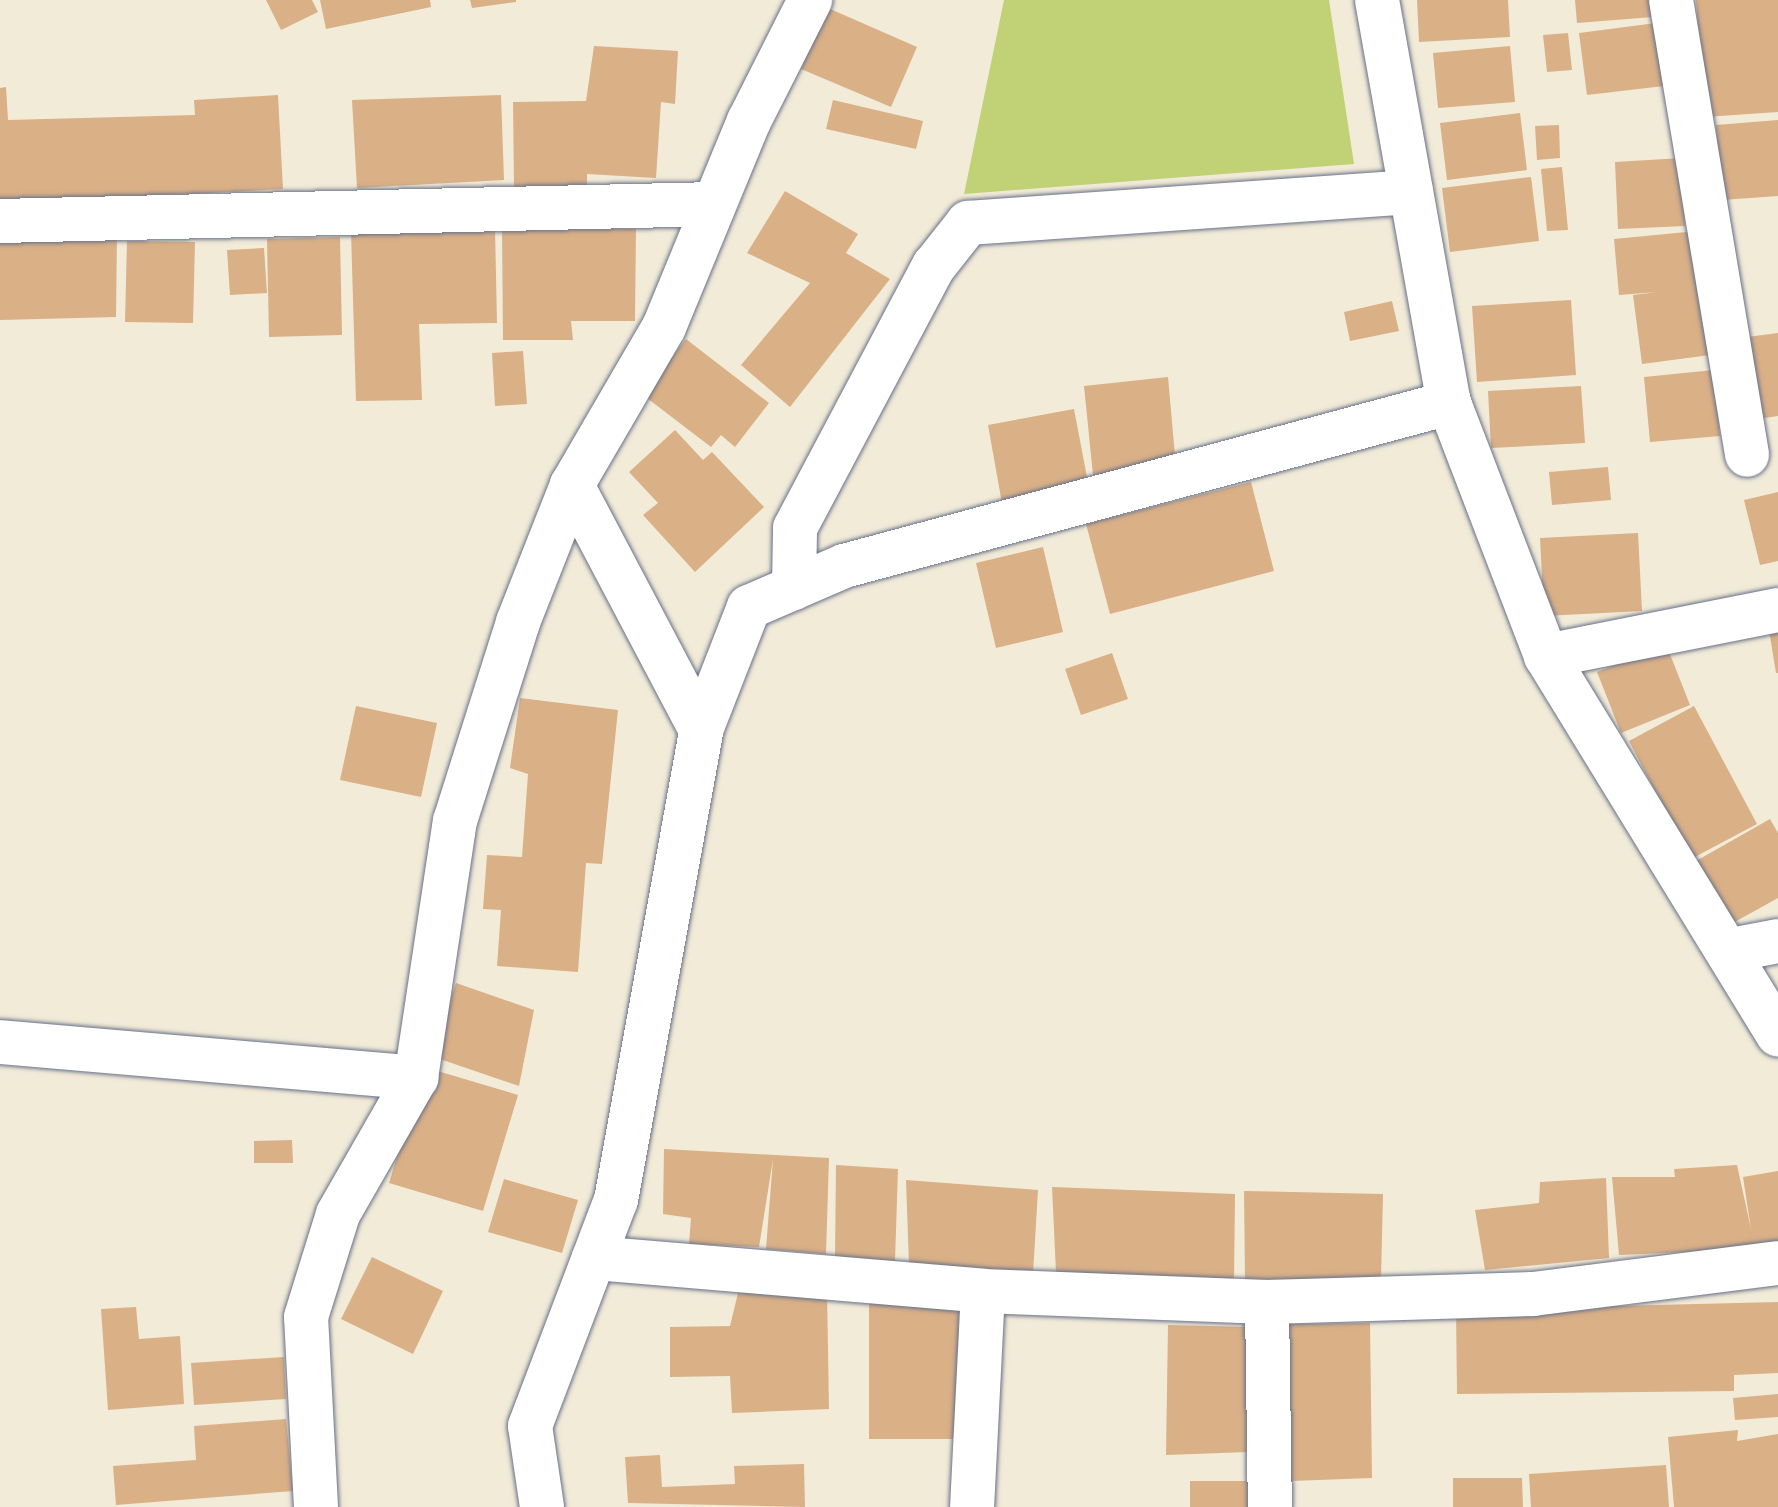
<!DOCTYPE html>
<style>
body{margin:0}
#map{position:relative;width:1778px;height:1507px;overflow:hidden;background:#f2ebd8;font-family:"Indie Flower",sans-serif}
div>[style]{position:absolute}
.green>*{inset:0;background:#c0d275}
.building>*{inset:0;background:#dab087}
.roads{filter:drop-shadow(0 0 2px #667189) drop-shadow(0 0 2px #667189)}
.street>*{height:44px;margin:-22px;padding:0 22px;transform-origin:22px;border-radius:22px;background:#fff}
.secondary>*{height:44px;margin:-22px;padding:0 22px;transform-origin:22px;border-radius:22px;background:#fff}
span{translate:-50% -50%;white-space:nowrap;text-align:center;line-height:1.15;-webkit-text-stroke:6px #f6f6f2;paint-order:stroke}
</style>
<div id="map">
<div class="green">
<div style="clip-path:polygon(1004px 0,1329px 0,1354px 164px,964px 194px)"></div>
</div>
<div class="building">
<div style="clip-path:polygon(266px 0,312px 0,318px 12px,281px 30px)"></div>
<div style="clip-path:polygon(320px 0,430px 0,431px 7px,326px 29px)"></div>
<div style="clip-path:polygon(470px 0,516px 0,516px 2px,472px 8px)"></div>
<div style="clip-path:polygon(1417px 0,1508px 0,1510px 37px,1419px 42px)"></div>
<div style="clip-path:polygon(1575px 0,1652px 0,1653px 17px,1577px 23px)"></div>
<div style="clip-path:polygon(1696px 0,1778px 0,1778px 112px,1705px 117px)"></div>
<div style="clip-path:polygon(828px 8px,917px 47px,891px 107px,801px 69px)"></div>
<div style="clip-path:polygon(1656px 23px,1664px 86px,1587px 95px,1579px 33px)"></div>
<div style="clip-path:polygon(1568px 33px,1572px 70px,1547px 72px,1543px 35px)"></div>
<div style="clip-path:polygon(594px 46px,678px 51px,675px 104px,661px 102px,656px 178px,587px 174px,587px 186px,514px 188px,513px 102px,586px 101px)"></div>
<div style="clip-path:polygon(1510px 46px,1515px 102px,1438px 108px,1433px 53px)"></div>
<div style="clip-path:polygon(6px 87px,8px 120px,195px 115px,194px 100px,278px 95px,283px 189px,0 204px,0 88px)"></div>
<div style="clip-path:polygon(501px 95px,504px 180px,357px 188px,352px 100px)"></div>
<div style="clip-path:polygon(833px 100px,923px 121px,916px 149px,826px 129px)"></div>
<div style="clip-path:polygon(1520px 113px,1527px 170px,1447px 180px,1440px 123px)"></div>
<div style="clip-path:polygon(1778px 120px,1778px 196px,1722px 200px,1716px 125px)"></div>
<div style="clip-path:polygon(1559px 125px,1560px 158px,1537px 160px,1535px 126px)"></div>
<div style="clip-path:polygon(1682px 158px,1685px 226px,1618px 229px,1615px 162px)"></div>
<div style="clip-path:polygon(1562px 167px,1568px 230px,1547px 231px,1541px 169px)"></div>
<div style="clip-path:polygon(1531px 177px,1539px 241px,1450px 252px,1442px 188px)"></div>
<div style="clip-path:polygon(785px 191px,858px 234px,846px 253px,890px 279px,790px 407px,741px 365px,810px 283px,747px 253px)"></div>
<div style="clip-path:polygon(495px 228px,497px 323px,419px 324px,422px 400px,356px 401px,351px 232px)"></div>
<div style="clip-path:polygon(573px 228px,636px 229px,635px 321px,571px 321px,573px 340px,503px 340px,502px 229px)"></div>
<div style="clip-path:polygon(1697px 231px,1710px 355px,1642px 364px,1633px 295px,1657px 292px,1619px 295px,1614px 239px)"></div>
<div style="clip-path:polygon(117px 236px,116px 317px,0 320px,0 241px)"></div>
<div style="clip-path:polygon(340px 237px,342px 335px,269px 337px,267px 239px)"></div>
<div style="clip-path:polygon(127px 241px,195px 242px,193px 323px,125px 322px)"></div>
<div style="clip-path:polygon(264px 248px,267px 293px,230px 295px,227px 250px)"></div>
<div style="clip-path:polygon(1571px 300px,1576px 375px,1477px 382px,1472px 306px)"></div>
<div style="clip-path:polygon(1392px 301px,1399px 331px,1350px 341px,1344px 312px)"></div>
<div style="clip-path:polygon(1778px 333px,1778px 416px,1758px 419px,1747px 337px)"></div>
<div style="clip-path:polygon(686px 339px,769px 403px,735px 447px,721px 435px,711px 447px,643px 395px)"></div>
<div style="clip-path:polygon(523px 351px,527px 404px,495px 406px,492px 353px)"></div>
<div style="clip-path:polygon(1714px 370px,1720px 436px,1650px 442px,1644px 377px)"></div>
<div style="clip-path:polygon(1168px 377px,1176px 467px,1093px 475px,1084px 386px)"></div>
<div style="clip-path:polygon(1581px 386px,1585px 443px,1491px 448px,1488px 391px)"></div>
<div style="clip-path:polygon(1074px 409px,1090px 493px,1003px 509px,988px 425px)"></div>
<div style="clip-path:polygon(675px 430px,703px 460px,712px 452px,764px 507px,695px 572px,643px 515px,658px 503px,629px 472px)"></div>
<div style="clip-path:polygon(1608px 467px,1611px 500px,1552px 505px,1549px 472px)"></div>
<div style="clip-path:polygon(1251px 482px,1274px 571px,1110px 614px,1086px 524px)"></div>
<div style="clip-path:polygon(1778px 492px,1778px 561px,1760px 565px,1744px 500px)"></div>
<div style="clip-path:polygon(1638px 533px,1642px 611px,1544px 616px,1540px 538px)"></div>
<div style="clip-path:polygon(1043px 547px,1063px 632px,996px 648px,976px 563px)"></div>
<div style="clip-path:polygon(1778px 622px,1778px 673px,1776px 673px,1768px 624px)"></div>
<div style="clip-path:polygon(1666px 644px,1690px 705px,1621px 733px,1597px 672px)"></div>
<div style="clip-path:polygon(1112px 653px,1128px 699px,1081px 715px,1065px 669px)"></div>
<div style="clip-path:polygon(520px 698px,618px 710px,602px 864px,586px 863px,578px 972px,497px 966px,501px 910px,483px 909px,487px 855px,522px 857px,528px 774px,510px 768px)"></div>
<div style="clip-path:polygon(356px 706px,437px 723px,421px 797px,340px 780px)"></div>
<div style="clip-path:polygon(1694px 706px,1757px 824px,1691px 859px,1629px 741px)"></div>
<div style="clip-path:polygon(1770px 819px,1778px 833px,1778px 898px,1731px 924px,1696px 861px)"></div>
<div style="clip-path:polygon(456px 983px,534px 1010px,519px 1086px,431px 1056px)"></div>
<div style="clip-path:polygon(424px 1067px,518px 1095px,483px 1211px,389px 1183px)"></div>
<div style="clip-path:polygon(292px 1140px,293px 1163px,254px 1163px,254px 1141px)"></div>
<div style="clip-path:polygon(664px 1149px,829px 1158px,826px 1254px,766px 1249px,773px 1159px,759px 1247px,689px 1244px,691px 1218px,663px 1214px)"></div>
<div style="clip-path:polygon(836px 1165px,898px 1169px,895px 1261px,835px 1258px)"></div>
<div style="clip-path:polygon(1737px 1165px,1751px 1229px,1743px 1177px,1778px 1171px,1778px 1248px,1619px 1255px,1612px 1177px,1675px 1177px,1674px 1169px)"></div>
<div style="clip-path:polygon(1606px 1178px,1609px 1258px,1485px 1270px,1475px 1210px,1539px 1203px,1540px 1182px)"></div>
<div style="clip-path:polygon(504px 1179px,578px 1200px,562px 1253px,488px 1232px)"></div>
<div style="clip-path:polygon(906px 1180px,1038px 1190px,1033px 1274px,909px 1265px)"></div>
<div style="clip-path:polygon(1052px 1187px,1235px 1194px,1234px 1283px,1056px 1272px)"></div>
<div style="clip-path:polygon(1244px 1191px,1383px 1194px,1381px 1279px,1245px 1279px)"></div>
<div style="clip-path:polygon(372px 1257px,443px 1291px,413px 1354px,341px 1319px)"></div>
<div style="clip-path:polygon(827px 1290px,829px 1409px,732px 1413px,730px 1376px,670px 1377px,670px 1327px,730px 1326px,738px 1293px)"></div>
<div style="clip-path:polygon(869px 1297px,959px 1298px,958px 1439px,869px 1439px)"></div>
<div style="clip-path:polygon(1778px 1302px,1778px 1373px,1734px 1375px,1734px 1391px,1457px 1394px,1456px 1310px)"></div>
<div style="clip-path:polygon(136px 1307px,139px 1339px,180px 1336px,184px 1404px,108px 1410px,101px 1309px)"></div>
<div style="clip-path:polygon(1370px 1323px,1372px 1478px,1291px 1481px,1286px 1324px)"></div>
<div style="clip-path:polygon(1168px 1325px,1249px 1327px,1248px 1452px,1166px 1455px)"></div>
<div style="clip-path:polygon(284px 1357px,286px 1399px,194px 1405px,191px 1363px)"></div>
<div style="clip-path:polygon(1778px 1394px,1778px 1417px,1735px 1420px,1733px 1398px)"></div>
<div style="clip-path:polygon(286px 1419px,293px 1491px,116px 1505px,113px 1466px,196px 1460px,194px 1426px)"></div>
<div style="clip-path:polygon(1738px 1430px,1737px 1441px,1778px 1434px,1778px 1507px,1674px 1507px,1668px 1437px)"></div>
<div style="clip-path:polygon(660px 1455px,662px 1487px,735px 1484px,734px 1466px,804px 1464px,805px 1507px,628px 1503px,625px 1457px)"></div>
<div style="clip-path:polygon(1666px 1465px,1669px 1507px,1531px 1507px,1529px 1474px)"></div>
<div style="clip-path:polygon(1453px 1478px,1522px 1478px,1523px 1507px,1453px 1507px)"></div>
<div style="clip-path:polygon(1190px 1481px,1261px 1481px,1261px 1507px,1190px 1507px)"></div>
</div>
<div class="roads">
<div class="street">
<div style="left:1671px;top:0;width:461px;rotate:80.5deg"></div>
<div style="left:0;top:221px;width:714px;rotate:-1.36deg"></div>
<div style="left:794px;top:588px;width:60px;rotate:-89deg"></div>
<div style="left:795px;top:528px;width:297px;rotate:-62.1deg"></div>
<div style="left:934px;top:266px;width:55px;rotate:-51.7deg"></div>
<div style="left:968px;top:223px;width:444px;rotate:-4deg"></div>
<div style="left:1546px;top:656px;width:237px;rotate:-11.2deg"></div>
<div style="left:701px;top:730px;width:277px;rotate:-117.8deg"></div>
<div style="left:572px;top:485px;width:183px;rotate:-59.8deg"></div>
<div style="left:664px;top:327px;width:223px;rotate:-67.6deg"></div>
<div style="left:749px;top:121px;width:136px;rotate:-63.2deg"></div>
<div style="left:1731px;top:950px;width:48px;rotate:-10.8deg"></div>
<div style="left:0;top:1042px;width:418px;rotate:4.9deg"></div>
<div style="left:594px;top:1258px;width:390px;rotate:4.8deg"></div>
<div style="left:983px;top:1291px;width:216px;rotate:92.9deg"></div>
<div style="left:983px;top:1291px;width:284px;rotate:2.2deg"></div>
<div style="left:1267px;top:1302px;width:266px;rotate:-1.7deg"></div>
<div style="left:1533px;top:1294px;width:247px;rotate:-7.2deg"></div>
<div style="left:1267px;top:1302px;width:205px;rotate:89.2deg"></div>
<div style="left:316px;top:1507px;width:190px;rotate:-93deg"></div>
<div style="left:306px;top:1317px;width:108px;rotate:-72.7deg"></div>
<div style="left:338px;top:1214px;width:157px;rotate:-60.2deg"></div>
<div style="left:416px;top:1078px;width:260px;rotate:-81.4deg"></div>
<div style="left:455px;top:821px;width:209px;rotate:-72.4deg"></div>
<div style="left:518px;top:622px;width:147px;rotate:-68.5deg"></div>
<div style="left:542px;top:1507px;width:82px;rotate:-98.4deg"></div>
<div style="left:530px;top:1426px;width:242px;rotate:-69.2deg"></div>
<div style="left:616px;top:1200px;width:478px;rotate:-79.7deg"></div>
<div style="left:701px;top:730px;width:132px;rotate:-68.7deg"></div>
<div style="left:749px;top:607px;width:103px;rotate:-23.3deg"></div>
<div style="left:844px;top:566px;width:627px;rotate:-15.08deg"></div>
</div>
<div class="secondary">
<div style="left:1377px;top:0;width:409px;rotate:79.9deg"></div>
<div style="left:1449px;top:403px;width:271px;rotate:69deg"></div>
<div style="left:1546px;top:656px;width:444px;rotate:58.5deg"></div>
</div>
</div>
</div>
